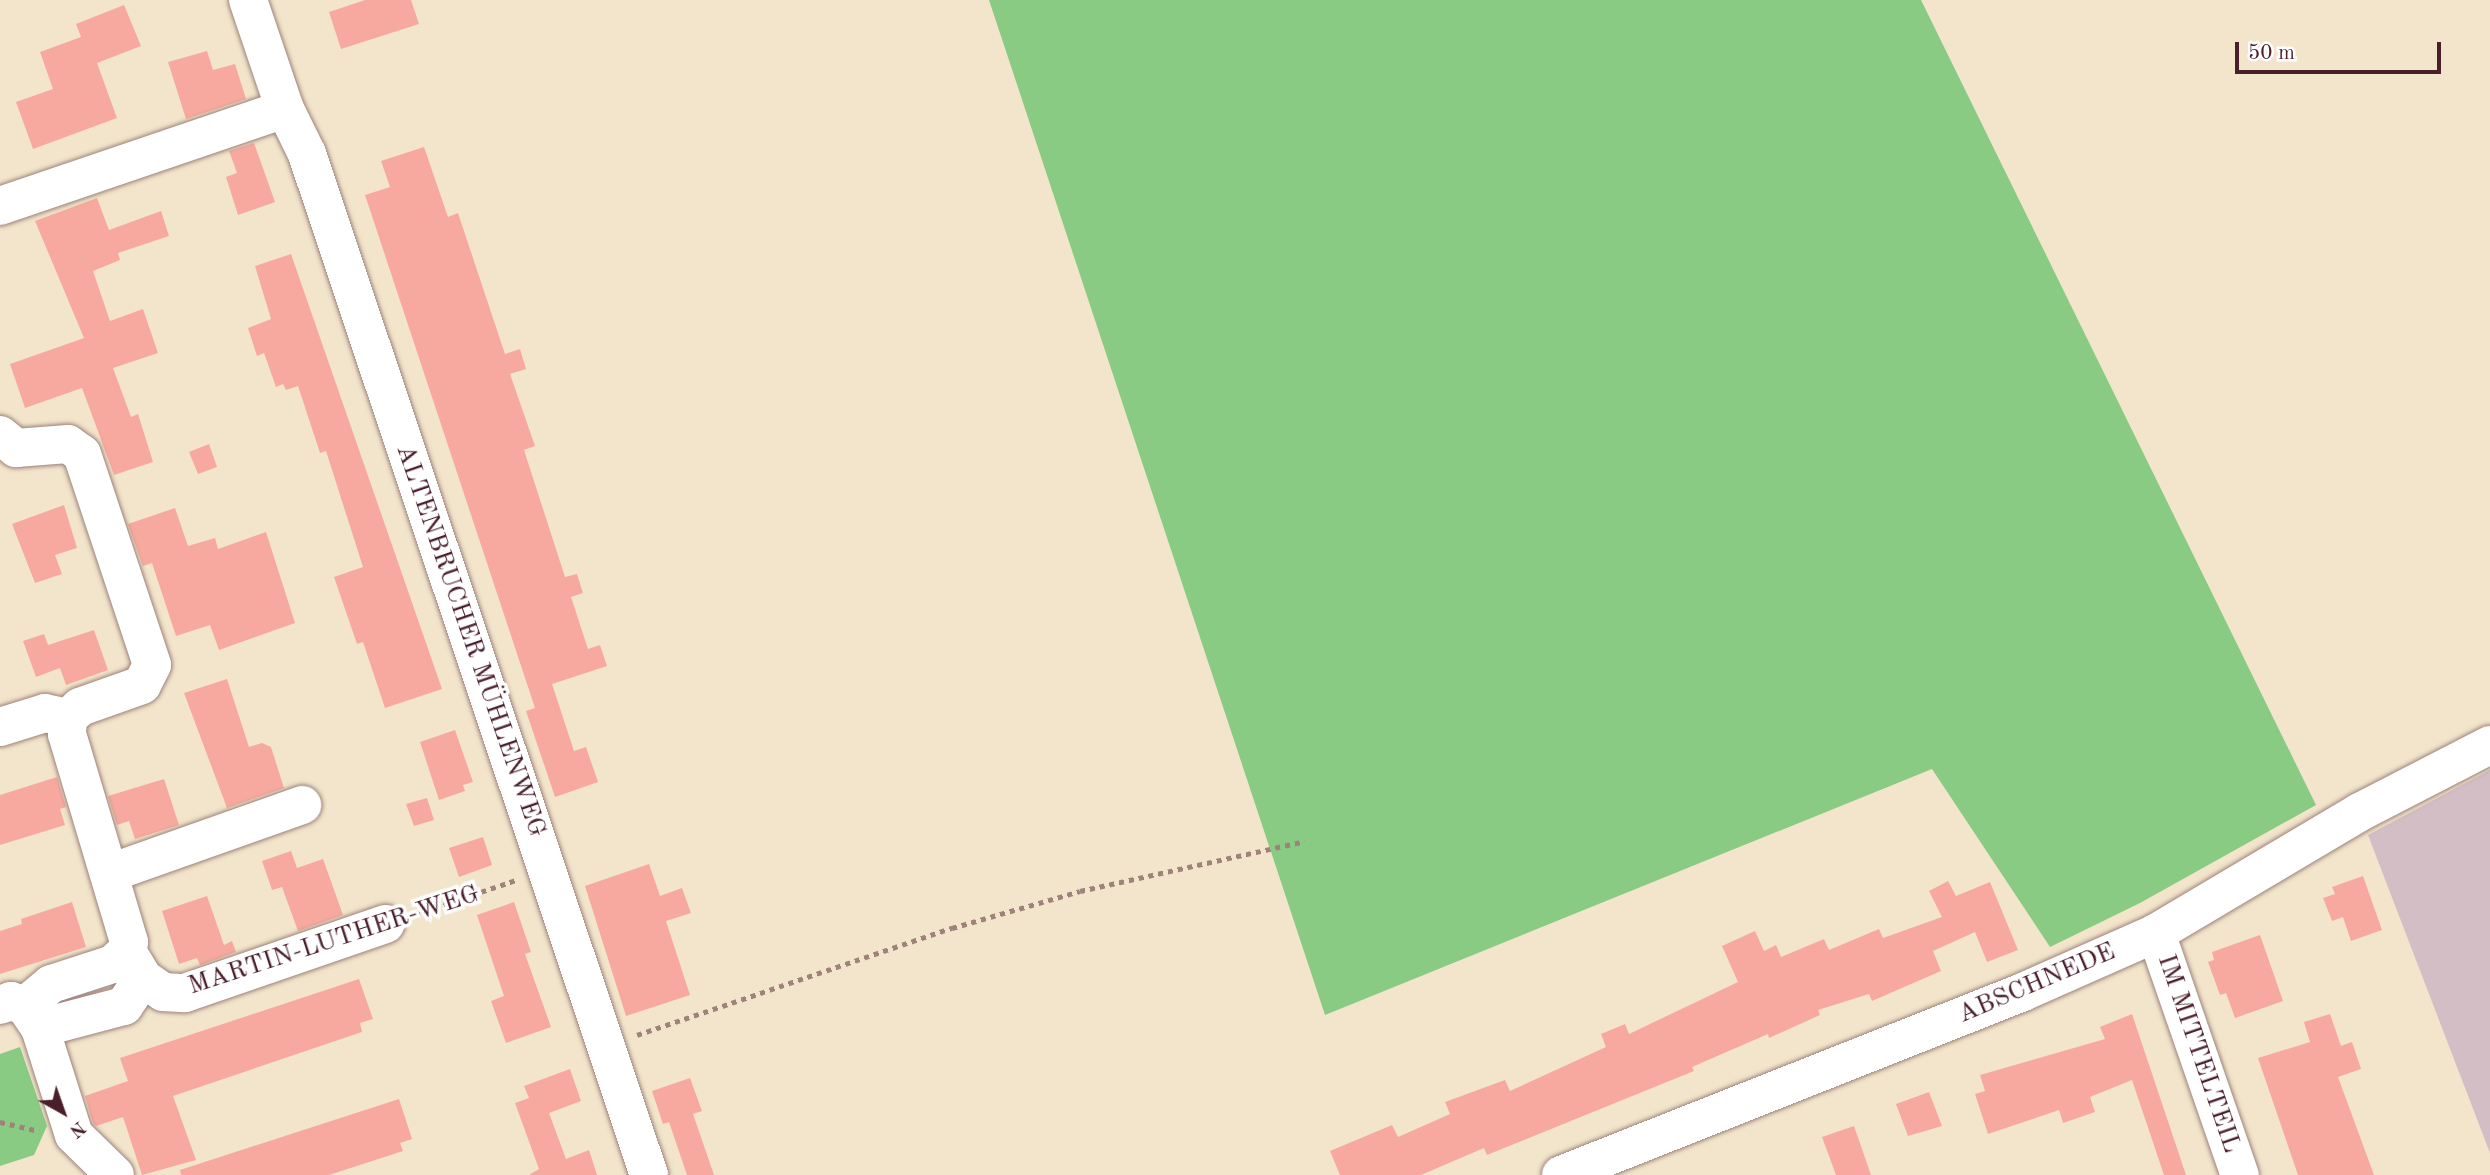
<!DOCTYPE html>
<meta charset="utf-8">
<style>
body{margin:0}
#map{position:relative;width:2490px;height:1175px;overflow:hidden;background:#f2e5cb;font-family:"Old Standard TT",serif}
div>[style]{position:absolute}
.industrial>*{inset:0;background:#d2bec4}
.green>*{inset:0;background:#89cb83}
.building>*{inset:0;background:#f8a99f}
.path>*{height:4.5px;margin-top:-2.25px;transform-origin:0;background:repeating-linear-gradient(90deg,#9e827b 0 5px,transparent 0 10px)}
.roads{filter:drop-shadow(0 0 2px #9e827b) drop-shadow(0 0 2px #9e827b)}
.minor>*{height:38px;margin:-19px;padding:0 19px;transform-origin:19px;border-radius:19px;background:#fff}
span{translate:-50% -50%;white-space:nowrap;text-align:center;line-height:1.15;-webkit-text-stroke:7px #fff;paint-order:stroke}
.street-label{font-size:26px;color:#4a1f2b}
.north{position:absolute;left:28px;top:1077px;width:70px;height:70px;-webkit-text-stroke:5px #fff;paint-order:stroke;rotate:140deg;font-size:19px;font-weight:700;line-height:28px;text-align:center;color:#4a1f2b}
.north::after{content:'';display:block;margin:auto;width:24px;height:32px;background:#4a1f2b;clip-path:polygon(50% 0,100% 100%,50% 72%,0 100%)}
.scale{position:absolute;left:2235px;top:42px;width:206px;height:32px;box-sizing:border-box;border:4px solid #4a1f2b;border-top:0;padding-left:9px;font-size:21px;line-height:24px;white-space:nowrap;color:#4a1f2b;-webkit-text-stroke:5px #fff;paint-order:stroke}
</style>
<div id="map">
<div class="industrial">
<div style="clip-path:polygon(2490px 770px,2490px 1153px,2368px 835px)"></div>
</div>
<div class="green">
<div style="clip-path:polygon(989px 0,1921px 0,2316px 805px,2140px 903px,2050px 947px,1932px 769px,1325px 1015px)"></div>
<div style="clip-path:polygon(20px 1047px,47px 1126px,34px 1155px,0 1166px,0 1054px)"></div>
</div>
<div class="building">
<div style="clip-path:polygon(365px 0,411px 0,419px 24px,341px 49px,329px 12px)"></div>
<div style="clip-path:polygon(124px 5px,141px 46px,97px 63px,117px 118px,33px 149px,16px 102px,53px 89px,40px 52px,81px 37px,76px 24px)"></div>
<div style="clip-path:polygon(207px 51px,213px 70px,235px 64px,246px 99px,186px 119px,168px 62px)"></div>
<div style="clip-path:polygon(254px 143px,275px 202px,238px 215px,226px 177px,237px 173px,229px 151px)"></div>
<div style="clip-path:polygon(424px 147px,448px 217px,458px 213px,505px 354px,520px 349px,526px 369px,510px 374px,535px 446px,524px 450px,565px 577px,577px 574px,583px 593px,571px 597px,588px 649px,600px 645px,607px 666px,552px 684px,574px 751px,586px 747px,598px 782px,555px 797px,526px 711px,535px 708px,365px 195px,390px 187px,381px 161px)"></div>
<div style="clip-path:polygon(97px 198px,109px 230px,161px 211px,169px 236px,118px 253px,120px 260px,93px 271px,110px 321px,143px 309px,158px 353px,113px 368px,131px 417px,138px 414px,153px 462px,114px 475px,82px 388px,25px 408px,10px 364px,84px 338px,35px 221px)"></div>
<div style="clip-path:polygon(291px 254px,442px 689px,385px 708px,363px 642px,357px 644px,334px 577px,363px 567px,326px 451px,320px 453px,298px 386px,286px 390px,283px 384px,276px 387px,264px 353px,257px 356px,248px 328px,271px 319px,255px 266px)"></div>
<div style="clip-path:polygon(209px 444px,217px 467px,198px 474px,189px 452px)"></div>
<div style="clip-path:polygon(64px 505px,77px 548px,55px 555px,62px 574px,35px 583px,12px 524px)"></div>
<div style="clip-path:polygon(175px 508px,188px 546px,215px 538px,218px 549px,266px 532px,295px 623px,219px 650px,210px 625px,176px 636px,152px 563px,143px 566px,128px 524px)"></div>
<div style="clip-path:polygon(94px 630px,108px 670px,66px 685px,60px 668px,36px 677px,23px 641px,44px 634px,48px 645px)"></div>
<div style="clip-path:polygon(227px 679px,249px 747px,262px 743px,271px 747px,284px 788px,227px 808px,184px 693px)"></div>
<div style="clip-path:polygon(455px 730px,473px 782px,463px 785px,465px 791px,439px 800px,420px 742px)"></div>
<div style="clip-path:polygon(57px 777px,66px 807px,60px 809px,65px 825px,0 845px,0 795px)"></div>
<div style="clip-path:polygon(164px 779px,179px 825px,135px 839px,129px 821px,117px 825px,108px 796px)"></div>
<div style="clip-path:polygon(427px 798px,434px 820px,414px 826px,406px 804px)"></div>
<div style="clip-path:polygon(483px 837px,492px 865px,459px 877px,449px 848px)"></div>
<div style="clip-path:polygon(291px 851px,297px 868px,323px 859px,343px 915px,298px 931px,282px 887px,272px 890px,262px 861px)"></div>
<div style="clip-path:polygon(649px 864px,660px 896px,682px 888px,691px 913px,666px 921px,690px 995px,626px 1016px,585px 886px)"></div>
<div style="clip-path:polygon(2363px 876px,2382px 930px,2351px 941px,2343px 917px,2332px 921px,2323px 898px,2335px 894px,2332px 887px)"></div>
<div style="clip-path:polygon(1948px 881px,1956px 896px,1990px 882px,2018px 950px,1987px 962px,1975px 932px,1933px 951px,1941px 971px,1872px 1001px,1869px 994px,1818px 1010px,1820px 1015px,1769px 1038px,1768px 1034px,1692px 1067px,1694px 1071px,1487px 1155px,1484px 1148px,1421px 1175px,1340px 1175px,1330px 1151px,1392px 1125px,1398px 1137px,1450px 1114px,1445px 1102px,1505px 1080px,1510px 1091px,1606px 1047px,1601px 1034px,1625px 1024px,1629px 1034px,1738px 982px,1722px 946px,1755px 931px,1764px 951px,1776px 945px,1781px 957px,1824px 939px,1829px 950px,1879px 929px,1883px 938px,1942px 917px,1929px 891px)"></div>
<div style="clip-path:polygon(207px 896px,224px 945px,232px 941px,236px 952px,200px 965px,197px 958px,179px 964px,162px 911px)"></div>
<div style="clip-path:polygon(72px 902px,86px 947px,0 974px,0 931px,22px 924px,21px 919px)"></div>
<div style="clip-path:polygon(514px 902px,531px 952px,525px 954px,551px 1027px,506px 1043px,491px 1001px,504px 996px,477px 915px)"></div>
<div style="clip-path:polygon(2260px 935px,2283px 1001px,2235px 1018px,2226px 993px,2220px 995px,2208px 962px,2214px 960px,2212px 952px)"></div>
<div style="clip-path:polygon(359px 979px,373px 1019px,360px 1023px,362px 1032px,173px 1096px,196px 1160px,142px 1175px,123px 1117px,96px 1126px,93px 1123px,85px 1096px,128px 1081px,120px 1058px)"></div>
<div style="clip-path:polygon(2132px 1014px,2186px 1175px,2164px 1175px,2132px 1080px,2090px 1097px,2095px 1112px,2063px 1123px,2059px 1110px,1988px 1134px,1975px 1094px,1985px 1091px,1980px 1075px,2105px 1039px,2100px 1027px)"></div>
<div style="clip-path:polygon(2330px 1014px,2341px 1046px,2352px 1042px,2361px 1069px,2338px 1077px,2374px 1175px,2298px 1175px,2258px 1058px,2310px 1042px,2304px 1022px)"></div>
<div style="clip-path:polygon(570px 1069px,581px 1101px,549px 1113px,566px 1159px,589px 1150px,597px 1175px,529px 1175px,539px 1169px,515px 1103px,529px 1098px,524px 1086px)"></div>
<div style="clip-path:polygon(690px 1078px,702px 1111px,693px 1114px,714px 1175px,687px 1175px,669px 1122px,663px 1124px,652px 1091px)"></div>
<div style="clip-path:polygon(1929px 1092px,1942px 1126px,1908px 1136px,1896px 1104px)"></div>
<div style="clip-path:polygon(399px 1099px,412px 1139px,400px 1143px,403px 1151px,329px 1175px,181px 1175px,180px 1170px)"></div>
<div style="clip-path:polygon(1854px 1126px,1871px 1175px,1836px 1175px,1822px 1137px)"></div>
</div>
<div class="path">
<div style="left:415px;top:914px;width:107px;rotate:-18.6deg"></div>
<div style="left:637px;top:1035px;width:333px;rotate:-18.8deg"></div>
<div style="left:952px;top:928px;width:133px;rotate:-16.1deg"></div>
<div style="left:1080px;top:891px;width:230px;rotate:-12.5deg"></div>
<div style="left:0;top:1122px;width:40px;rotate:13deg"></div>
</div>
<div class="roads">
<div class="minor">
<div style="left:248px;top:0;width:115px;rotate:71.3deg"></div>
<div style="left:285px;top:109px;width:50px;rotate:63.9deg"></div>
<div style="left:307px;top:154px;width:1077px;rotate:71.48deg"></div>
<div style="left:0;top:206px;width:301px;rotate:-18.8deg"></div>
<div style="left:0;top:435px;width:21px;rotate:39deg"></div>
<div style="left:16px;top:448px;width:52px;rotate:-4.4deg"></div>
<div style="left:68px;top:444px;width:17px;rotate:36deg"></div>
<div style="left:82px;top:454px;width:222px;rotate:71.6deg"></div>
<div style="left:152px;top:665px;width:22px;rotate:117deg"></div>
<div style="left:142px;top:685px;width:66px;rotate:160.5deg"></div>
<div style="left:80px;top:707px;width:16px;rotate:137deg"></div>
<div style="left:68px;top:718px;width:16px;rotate:94deg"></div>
<div style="left:67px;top:734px;width:217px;rotate:73.4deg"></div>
<div style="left:129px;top:942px;width:9px;rotate:103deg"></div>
<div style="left:127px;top:951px;width:19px;rotate:137deg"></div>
<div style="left:113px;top:964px;width:65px;rotate:162.1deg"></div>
<div style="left:51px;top:984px;width:34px;rotate:140deg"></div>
<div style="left:0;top:727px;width:47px;rotate:-17.3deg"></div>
<div style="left:45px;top:713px;width:24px;rotate:12deg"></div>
<div style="left:110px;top:873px;width:204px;rotate:-19.5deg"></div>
<div style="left:2156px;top:933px;width:256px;rotate:70.9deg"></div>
<div style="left:127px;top:951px;width:31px;rotate:59deg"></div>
<div style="left:143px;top:978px;width:24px;rotate:35deg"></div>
<div style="left:163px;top:992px;width:22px;rotate:3deg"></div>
<div style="left:185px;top:993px;width:212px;rotate:-19deg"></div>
<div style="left:0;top:1005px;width:12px;rotate:-20deg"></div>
<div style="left:11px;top:1001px;width:15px;rotate:20deg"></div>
<div style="left:25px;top:1006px;width:27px;rotate:56deg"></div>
<div style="left:40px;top:1028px;width:112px;rotate:72.4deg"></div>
<div style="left:74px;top:1135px;width:57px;rotate:44.3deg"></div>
<div style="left:40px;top:1028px;width:87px;rotate:-14.7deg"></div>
<div style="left:124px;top:1006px;width:34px;rotate:-56deg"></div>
<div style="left:1561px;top:1175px;width:497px;rotate:-21.6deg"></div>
<div style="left:2023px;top:992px;width:145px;rotate:-23.9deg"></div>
<div style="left:2156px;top:933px;width:237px;rotate:-30.7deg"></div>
<div style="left:2360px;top:812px;width:146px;rotate:-27.3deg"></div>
</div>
</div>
<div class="street-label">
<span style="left:470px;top:641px;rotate:71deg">ALTENBRUCHER MÜHLENWEG</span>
<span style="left:334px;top:941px;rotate:-18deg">MARTIN-LUTHER-WEG</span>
<span style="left:2037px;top:984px;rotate:-23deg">ABSCHNEDE</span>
<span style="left:2198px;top:1054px;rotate:71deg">IM MITTELTEIL</span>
</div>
<div class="north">N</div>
<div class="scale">50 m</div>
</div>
